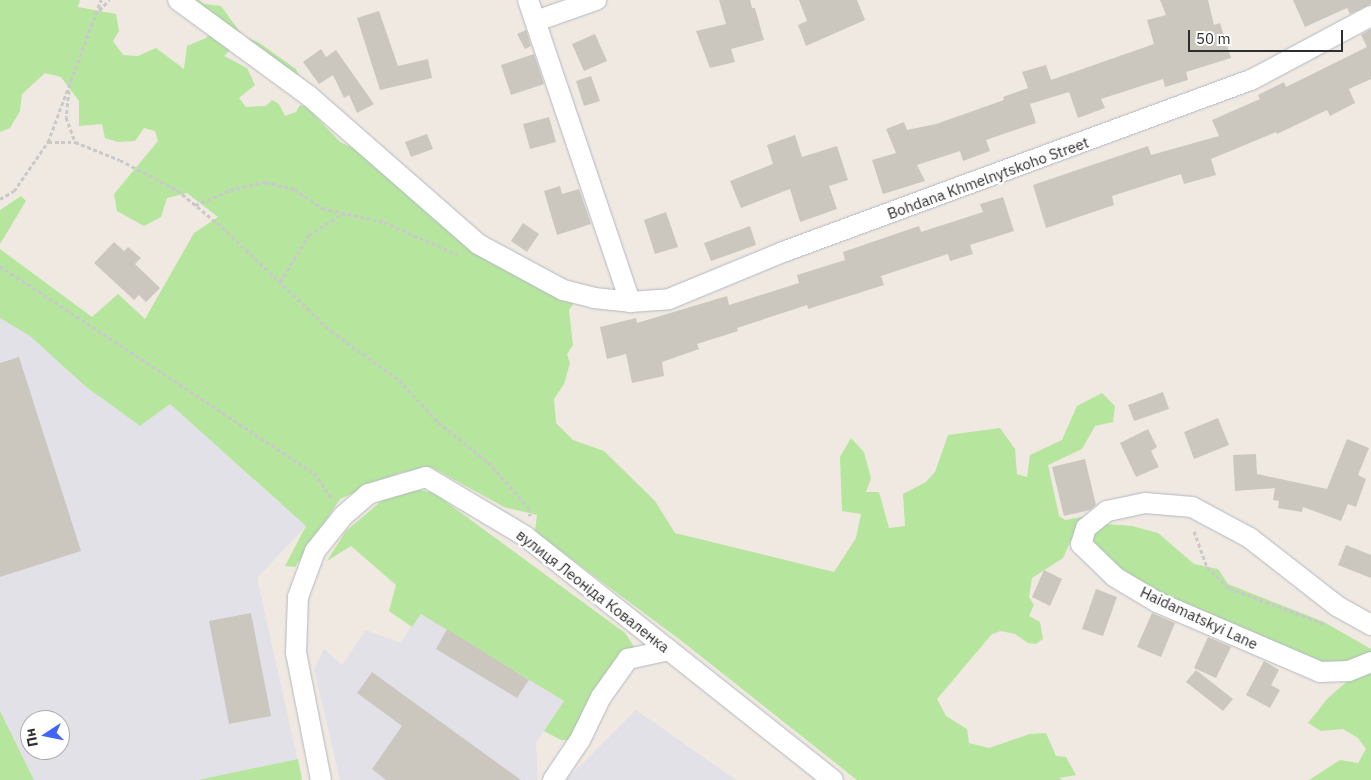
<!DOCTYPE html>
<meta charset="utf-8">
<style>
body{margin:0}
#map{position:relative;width:1371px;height:780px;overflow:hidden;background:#efe9e1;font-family:"IBM Plex Sans",sans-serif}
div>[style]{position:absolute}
.industrial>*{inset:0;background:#e3e1e8}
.green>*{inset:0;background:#b6e59e}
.building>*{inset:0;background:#cbc7bf}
.path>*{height:3px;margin-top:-1.5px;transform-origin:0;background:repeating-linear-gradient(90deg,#c9c9c9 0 4px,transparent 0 6.5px)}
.roads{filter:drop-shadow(0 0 1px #b4b7c1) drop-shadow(0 0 1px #b4b7c1)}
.minor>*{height:20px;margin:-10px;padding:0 10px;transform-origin:10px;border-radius:10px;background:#fff}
span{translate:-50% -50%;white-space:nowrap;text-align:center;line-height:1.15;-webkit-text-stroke:4.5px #fff;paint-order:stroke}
.street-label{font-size:15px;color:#2e2e2e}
.north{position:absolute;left:20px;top:710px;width:50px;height:50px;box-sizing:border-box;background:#fff;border:1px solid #ababab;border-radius:50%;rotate:259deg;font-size:14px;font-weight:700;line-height:20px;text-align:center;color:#2e2e2e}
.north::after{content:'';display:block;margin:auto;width:18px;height:22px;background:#4264fb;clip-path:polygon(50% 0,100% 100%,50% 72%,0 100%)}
.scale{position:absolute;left:1188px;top:30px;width:155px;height:22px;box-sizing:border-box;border:2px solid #2e2e2e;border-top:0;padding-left:6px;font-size:15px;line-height:18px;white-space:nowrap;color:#2e2e2e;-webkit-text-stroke:4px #fff;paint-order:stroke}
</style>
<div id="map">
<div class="industrial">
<div style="clip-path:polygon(evenodd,0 315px,30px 336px,85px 386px,140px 426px,170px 404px,306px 526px,257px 578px,302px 780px,34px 780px,0 711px,0 315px,30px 720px,60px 720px,60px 750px,30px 750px,30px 720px)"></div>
<div style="clip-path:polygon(421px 613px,565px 702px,536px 742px,538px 780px,340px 780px,314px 669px,324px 649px,342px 665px,366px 630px,400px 643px)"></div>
<div style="clip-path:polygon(636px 710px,736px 780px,566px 780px)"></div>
</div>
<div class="green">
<div style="clip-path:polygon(0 0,80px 0,78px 7px,116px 14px,119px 31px,113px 41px,123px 55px,138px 56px,156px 48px,184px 69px,187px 46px,206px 38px,217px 25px,180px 0,199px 0,204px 4px,221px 6px,243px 36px,258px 42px,296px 69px,299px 75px,291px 74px,237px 43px,224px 56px,247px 68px,255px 85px,239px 98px,246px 107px,266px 106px,272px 100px,279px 104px,285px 116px,296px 112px,300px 105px,307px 107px,340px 142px,368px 155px,543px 286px,574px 303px,569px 310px,573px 345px,567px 354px,570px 363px,564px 384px,554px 399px,556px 423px,573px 440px,604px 451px,655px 501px,675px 533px,834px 572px,856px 538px,861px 514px,842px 511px,840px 457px,851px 438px,864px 452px,871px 478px,866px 492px,879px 492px,889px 528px,905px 526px,903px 494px,926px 482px,935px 472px,948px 435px,1000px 428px,1015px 449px,1017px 474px,1027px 477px,1030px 455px,1062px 440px,1077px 406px,1102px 393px,1115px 406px,1113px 422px,1095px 426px,1082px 449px,1048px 465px,1059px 516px,1065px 520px,1093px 515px,1105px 524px,1132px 526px,1158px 533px,1194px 564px,1218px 569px,1228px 584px,1324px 622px,1371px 649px,1371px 654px,1355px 663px,1324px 664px,1160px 597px,1072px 538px,1063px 558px,1032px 578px,1029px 597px,1034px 605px,1029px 616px,1040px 622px,1043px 639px,1036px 644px,1028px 643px,1015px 634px,1001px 631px,992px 634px,937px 699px,946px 716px,967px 729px,969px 743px,989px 748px,1030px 734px,1046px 733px,1056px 756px,1066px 757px,1076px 775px,1059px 778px,1063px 780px,857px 780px,683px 642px,539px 535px,535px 531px,537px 515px,504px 507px,431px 467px,399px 473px,340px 499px,295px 567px,285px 566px,306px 526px,170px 404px,140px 426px,85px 386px,30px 336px,0 318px,0 249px,92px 317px,118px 294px,145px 319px,194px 233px,218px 217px,187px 193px,167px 198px,161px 217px,144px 226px,117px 211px,114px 194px,158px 141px,155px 131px,144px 128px,135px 141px,118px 142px,105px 138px,102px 124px,79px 126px,79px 101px,61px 77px,45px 73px,22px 94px,20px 111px,10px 128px,0 132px)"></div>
<div style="clip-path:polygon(21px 196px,26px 201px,0 244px,0 210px)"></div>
<div style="clip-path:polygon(416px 489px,434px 493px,625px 633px,635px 648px,580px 740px,561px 740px,544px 731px,564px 701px,421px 614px,412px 627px,389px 611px,396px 585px,351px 546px,327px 561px,346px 531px,391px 493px)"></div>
<div style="clip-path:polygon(1371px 668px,1371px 780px,1309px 780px,1340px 760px,1358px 763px,1366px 749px,1358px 738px,1343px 729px,1321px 731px,1308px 723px,1328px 698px,1358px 672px)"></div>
<div style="clip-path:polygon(0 711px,34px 780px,0 780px)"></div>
<div style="clip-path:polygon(298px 759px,302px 780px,198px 780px)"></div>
</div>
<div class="building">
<div style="clip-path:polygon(719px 0,750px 0,752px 8px,755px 8px,764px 40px,731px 49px,735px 62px,710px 68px,696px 31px,726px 24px)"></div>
<div style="clip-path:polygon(799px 0,857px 0,865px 20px,806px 46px,798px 25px,807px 21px)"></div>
<div style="clip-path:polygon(1160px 0,1208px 0,1214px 25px,1220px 23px,1231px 58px,1186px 72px,1188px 80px,1165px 87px,1163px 79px,1101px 99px,1105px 108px,1078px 118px,1069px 92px,1030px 104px,1036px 123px,986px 140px,990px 151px,963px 161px,960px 151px,917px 165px,925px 181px,883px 194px,872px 160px,896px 153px,886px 129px,904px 122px,907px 130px,936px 124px,1004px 100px,1003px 97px,1028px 88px,1022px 72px,1046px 65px,1051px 80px,1154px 44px,1147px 20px,1166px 15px)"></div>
<div style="clip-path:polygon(1293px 0,1371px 0,1371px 4px,1350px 14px,1347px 8px,1305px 27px)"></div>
<div style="clip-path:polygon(379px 11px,398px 66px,428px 59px,432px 78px,380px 90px,357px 18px)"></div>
<div style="clip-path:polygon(1371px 29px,1371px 79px,1349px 89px,1355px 103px,1330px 116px,1327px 110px,1277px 134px,1276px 132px,1211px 159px,1216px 175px,1184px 184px,1181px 174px,1112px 196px,1114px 205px,1046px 228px,1033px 185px,1148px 146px,1151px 155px,1219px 136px,1212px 120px,1260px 99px,1258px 95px,1284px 82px,1286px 87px,1367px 47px,1361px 35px)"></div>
<div style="clip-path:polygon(526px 30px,531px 46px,525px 49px,517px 34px)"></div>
<div style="clip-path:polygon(595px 34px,607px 61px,584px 71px,572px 44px)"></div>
<div style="clip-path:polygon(321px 49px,326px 57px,336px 50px,374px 104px,357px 113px,349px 95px,344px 98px,333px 75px,319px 84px,303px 62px)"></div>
<div style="clip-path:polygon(534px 54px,544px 84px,511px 95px,501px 65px)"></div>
<div style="clip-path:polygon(591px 76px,600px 101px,584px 106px,576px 81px)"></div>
<div style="clip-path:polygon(549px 117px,556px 142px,530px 149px,523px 124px)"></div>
<div style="clip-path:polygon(427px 134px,433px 149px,411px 157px,405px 142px)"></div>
<div style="clip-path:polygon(795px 135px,802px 157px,837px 146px,848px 180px,829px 186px,837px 209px,800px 222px,790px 189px,741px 208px,730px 181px,773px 164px,767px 145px)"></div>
<div style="clip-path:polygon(560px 186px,562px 194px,579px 189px,591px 224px,557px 235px,544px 191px)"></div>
<div style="clip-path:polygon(1003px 197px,1014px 231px,970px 245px,973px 254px,950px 261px,948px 254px,881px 276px,884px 285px,808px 309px,807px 305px,737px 328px,738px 331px,697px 344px,699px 349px,662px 362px,664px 376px,632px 383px,626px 354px,607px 359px,600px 327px,636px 318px,637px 323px,727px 296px,729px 305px,799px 283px,797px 275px,845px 260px,843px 252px,919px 226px,921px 232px,983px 212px,980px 204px)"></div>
<div style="clip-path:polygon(666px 212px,678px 247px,655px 254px,644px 220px)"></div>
<div style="clip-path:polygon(523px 223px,539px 234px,527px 252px,511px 241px)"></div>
<div style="clip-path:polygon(750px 226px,756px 245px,711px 261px,704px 243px)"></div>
<div style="clip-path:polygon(114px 242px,124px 251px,128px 247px,141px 258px,135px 264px,160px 288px,146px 302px,139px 295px,134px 300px,94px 263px)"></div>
<div style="clip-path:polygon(19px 357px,81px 551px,0 577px,0 363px)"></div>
<div style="clip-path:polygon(1163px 392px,1169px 409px,1134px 421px,1128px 405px)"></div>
<div style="clip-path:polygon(1218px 418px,1229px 445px,1194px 459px,1184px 432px)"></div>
<div style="clip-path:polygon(1148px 429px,1157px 447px,1151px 451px,1159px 467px,1136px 477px,1120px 443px)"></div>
<div style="clip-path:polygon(1347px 439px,1369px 448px,1358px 475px,1366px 479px,1356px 507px,1348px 504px,1341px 521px,1303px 507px,1302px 512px,1278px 508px,1279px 501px,1273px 500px,1275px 488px,1235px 491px,1233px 455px,1256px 454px,1257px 474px,1327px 489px)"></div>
<div style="clip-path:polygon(1085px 459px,1096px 505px,1090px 510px,1064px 516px,1052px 467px)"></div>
<div style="clip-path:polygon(1346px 545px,1371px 555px,1371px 578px,1338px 565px)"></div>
<div style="clip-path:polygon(1044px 570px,1062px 579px,1050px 606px,1032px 597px)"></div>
<div style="clip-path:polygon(1096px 589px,1117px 597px,1103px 636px,1082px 629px)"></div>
<div style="clip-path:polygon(251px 613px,271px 716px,229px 724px,209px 621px)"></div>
<div style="clip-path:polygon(1152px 613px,1175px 623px,1161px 657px,1137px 647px)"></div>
<div style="clip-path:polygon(447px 629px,529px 680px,517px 698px,436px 649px)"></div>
<div style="clip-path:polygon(1208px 637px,1231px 647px,1216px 678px,1194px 668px)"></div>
<div style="clip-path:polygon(1264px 661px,1279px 670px,1271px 685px,1280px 690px,1270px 708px,1246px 695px)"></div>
<div style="clip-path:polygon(1196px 670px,1233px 699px,1223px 711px,1186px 682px)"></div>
<div style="clip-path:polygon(372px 672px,521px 780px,386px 780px,372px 769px,402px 726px,357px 693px)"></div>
</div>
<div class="path">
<div style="left:95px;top:15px;width:21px;rotate:-47deg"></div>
<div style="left:69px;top:90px;width:27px;rotate:96deg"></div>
<div style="left:66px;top:117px;width:27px;rotate:70deg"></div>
<div style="left:75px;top:142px;width:48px;rotate:21.8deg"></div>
<div style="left:120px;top:160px;width:64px;rotate:27.8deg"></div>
<div style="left:177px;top:190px;width:58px;rotate:39.4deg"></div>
<div style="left:222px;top:227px;width:151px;rotate:43.7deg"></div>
<div style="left:331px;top:331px;width:84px;rotate:35.8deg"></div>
<div style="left:399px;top:380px;width:57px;rotate:47.1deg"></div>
<div style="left:438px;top:422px;width:64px;rotate:38.7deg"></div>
<div style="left:488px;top:462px;width:60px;rotate:48.4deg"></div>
<div style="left:528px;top:507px;width:9px;rotate:77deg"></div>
<div style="left:48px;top:142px;width:27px"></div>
<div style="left:0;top:199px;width:16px;rotate:-30deg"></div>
<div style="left:14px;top:191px;width:60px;rotate:-55.2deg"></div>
<div style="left:48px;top:142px;width:152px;rotate:-69.5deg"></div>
<div style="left:195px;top:205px;width:38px;rotate:-23deg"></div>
<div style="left:230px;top:190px;width:36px;rotate:-13deg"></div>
<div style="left:265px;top:182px;width:30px;rotate:14deg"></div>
<div style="left:294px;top:189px;width:34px;rotate:34deg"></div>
<div style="left:322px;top:208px;width:64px;rotate:12.7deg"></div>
<div style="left:384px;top:222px;width:81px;rotate:24deg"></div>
<div style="left:0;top:266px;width:376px;rotate:33.4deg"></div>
<div style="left:314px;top:473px;width:32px;rotate:55deg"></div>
<div style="left:280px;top:282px;width:55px;rotate:-58.3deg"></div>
<div style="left:309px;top:235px;width:41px;rotate:-32.2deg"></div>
<div style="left:1194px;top:531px;width:38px;rotate:70deg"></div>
<div style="left:1207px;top:567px;width:30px;rotate:44deg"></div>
<div style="left:1229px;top:588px;width:103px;rotate:20.6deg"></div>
</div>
<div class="roads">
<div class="minor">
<div style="left:178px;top:0;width:161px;rotate:36.2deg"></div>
<div style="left:308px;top:95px;width:226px;rotate:41.2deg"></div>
<div style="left:478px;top:244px;width:97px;rotate:28.4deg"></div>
<div style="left:563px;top:290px;width:32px;rotate:14deg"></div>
<div style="left:594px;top:298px;width:36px;rotate:6deg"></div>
<div style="left:630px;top:302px;width:39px;rotate:-4deg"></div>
<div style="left:669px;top:299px;width:123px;rotate:-22.4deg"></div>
<div style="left:783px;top:252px;width:499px;rotate:-20.2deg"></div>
<div style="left:1251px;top:80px;width:136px;rotate:-28.1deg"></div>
<div style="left:528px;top:0;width:319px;rotate:71.3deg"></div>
<div style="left:536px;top:21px;width:64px;rotate:-19.3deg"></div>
<div style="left:1371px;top:625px;width:39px;rotate:-151deg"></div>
<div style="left:1337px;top:606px;width:110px;rotate:-142deg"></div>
<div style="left:1250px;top:538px;width:66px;rotate:-151.9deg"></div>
<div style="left:1192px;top:507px;width:47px;rotate:-175.1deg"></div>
<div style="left:1145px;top:503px;width:39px;rotate:168deg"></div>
<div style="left:1107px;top:511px;width:27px;rotate:141deg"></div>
<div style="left:1086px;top:528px;width:17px;rotate:107deg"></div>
<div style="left:1081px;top:544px;width:47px;rotate:44.1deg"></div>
<div style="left:1115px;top:577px;width:49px;rotate:30.8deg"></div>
<div style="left:1157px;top:602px;width:177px;rotate:23.2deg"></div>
<div style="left:1320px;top:672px;width:29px;rotate:-2deg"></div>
<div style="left:1349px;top:671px;width:24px;rotate:-22deg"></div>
<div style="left:321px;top:780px;width:129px;rotate:-101.1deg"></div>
<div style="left:296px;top:653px;width:56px;rotate:-88deg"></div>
<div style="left:298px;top:597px;width:49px;rotate:-69.7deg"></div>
<div style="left:315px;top:551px;width:45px;rotate:-51.3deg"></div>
<div style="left:343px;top:516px;width:33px;rotate:-41deg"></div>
<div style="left:368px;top:494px;width:60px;rotate:-16.3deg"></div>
<div style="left:426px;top:477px;width:115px;rotate:30.8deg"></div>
<div style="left:525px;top:536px;width:393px;rotate:38.4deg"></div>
<div style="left:553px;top:780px;width:48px;rotate:-56deg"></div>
<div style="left:580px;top:740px;width:48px;rotate:-64deg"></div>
<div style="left:601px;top:697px;width:47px;rotate:-54.6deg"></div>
<div style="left:628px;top:659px;width:42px;rotate:-12.4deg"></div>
</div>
</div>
<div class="street-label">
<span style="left:988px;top:178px;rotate:-20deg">Bohdana Khmelnytskoho Street</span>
<span style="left:593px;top:591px;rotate:38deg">вулиця Леоніда Коваленка</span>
<span style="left:1199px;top:618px;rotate:25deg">Haidamatskyi Lane</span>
</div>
<div class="north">Пн</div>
<div class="scale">50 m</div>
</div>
